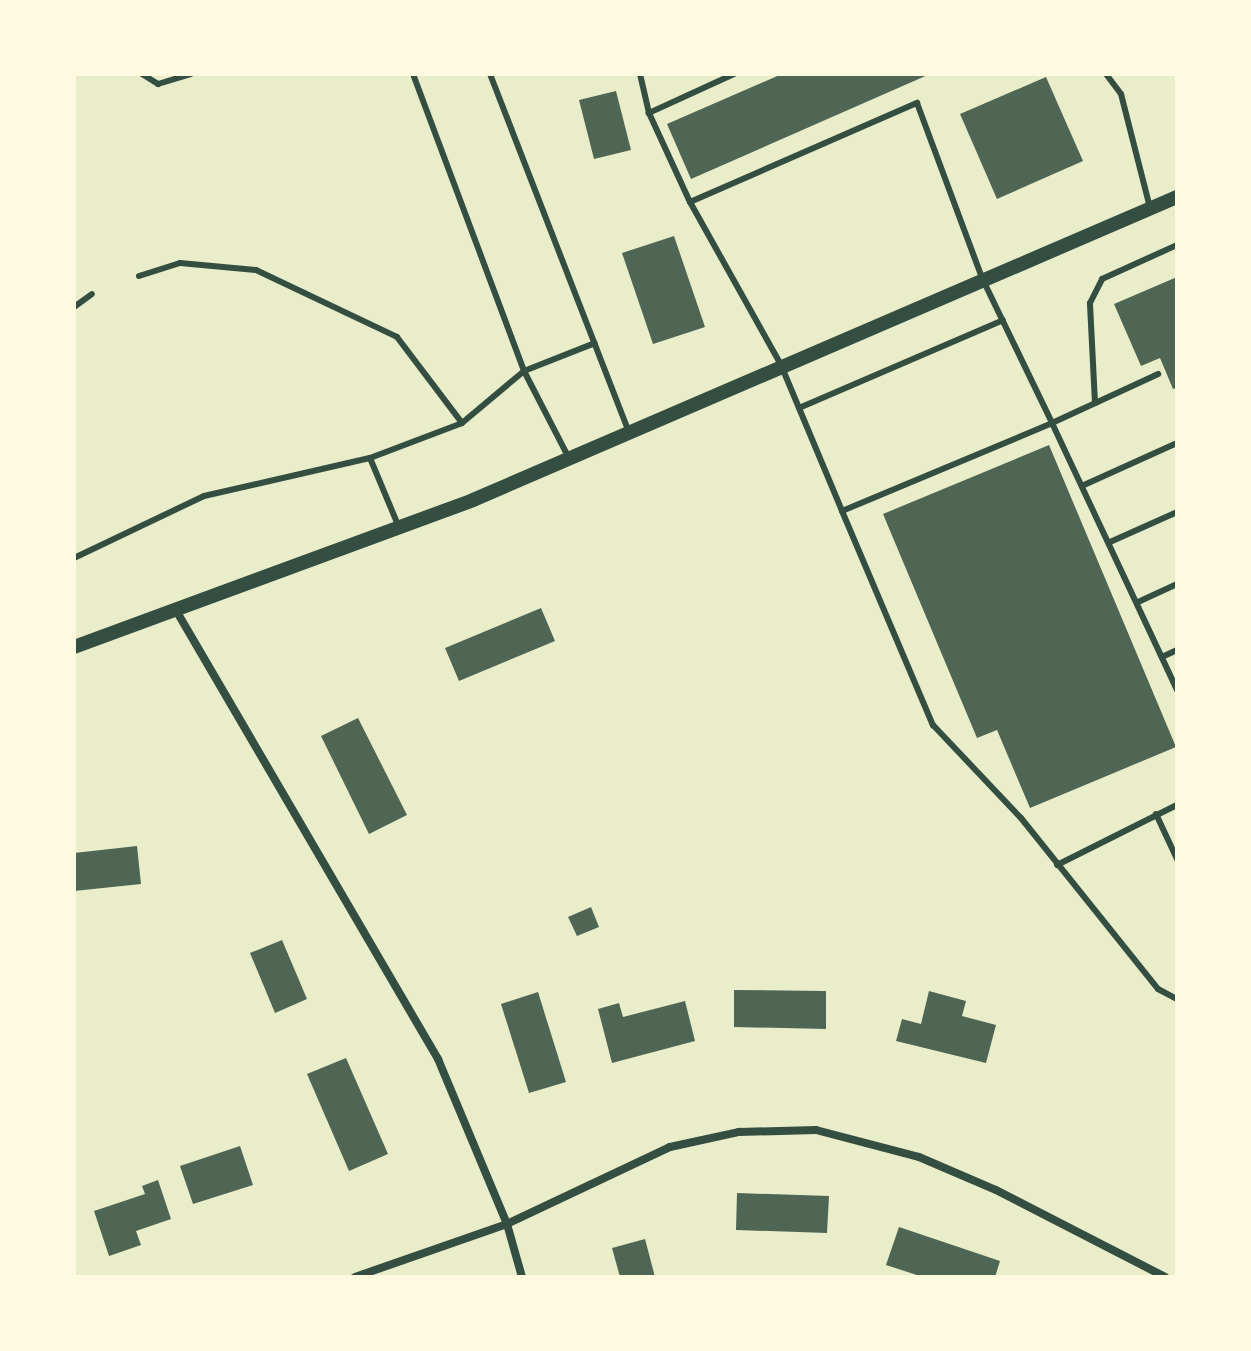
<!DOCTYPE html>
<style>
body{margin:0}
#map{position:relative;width:1251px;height:1351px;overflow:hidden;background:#e9edc9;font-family:"Roboto Condensed",sans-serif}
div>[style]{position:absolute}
.building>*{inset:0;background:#4f6655}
.service>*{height:6px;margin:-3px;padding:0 3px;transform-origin:3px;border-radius:3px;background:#344e41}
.minor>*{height:8px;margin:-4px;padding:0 4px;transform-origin:4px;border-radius:4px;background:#344e41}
.tertiary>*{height:14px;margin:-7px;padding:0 7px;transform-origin:7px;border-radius:7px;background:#344e41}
span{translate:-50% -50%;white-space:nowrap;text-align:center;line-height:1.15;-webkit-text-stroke:6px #fefae0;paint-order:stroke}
.frame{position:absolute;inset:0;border:76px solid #fefae0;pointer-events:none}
</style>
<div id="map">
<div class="building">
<div style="clip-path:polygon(782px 74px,930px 74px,691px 179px,667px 124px)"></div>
<div style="clip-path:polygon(1046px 77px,1083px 161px,997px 199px,960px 114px)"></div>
<div style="clip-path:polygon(616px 91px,631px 150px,594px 159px,579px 100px)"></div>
<div style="clip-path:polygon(674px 236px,705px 327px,653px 344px,622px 253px)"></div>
<div style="clip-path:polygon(1177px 277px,1177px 388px,1173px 389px,1160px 358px,1141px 366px,1114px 304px)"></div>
<div style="clip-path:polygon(1049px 445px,1176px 747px,1030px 808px,997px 730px,977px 738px,883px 514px)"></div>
<div style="clip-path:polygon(541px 608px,555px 641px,459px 681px,445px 648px)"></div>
<div style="clip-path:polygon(358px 718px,407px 815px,369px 834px,321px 736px)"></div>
<div style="clip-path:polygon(137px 846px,141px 884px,74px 891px,74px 853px)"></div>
<div style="clip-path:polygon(591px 907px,599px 927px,577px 936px,568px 917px)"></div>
<div style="clip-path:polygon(282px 940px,307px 999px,275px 1013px,250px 953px)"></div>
<div style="clip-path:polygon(734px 990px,826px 991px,826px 1029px,734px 1027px)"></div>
<div style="clip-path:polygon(929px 991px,966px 1001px,962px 1016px,996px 1025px,986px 1063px,896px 1041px,902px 1019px,921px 1024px)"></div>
<div style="clip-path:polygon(538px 992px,566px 1082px,529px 1093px,501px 1004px)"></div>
<div style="clip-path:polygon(685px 1001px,695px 1041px,612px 1063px,598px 1009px,619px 1003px,623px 1017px)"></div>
<div style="clip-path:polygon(346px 1058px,388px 1154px,349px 1171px,307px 1074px)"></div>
<div style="clip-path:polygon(240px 1146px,253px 1185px,193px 1204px,180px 1166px)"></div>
<div style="clip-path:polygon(158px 1180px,171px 1219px,136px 1231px,141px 1245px,109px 1256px,94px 1211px,145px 1194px,142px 1186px)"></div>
<div style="clip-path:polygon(737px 1193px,829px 1196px,827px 1233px,736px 1230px)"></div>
<div style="clip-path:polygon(899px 1227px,1000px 1261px,995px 1277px,923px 1277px,886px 1265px)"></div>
<div style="clip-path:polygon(645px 1239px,655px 1277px,620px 1277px,612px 1248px)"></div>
</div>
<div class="service">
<div style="left:142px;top:74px;width:19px;rotate:32deg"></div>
<div style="left:158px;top:84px;width:34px;rotate:-17deg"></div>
<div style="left:413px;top:74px;width:317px;rotate:69.5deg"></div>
<div style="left:524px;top:371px;width:98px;rotate:62.7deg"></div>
<div style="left:490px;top:74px;width:384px;rotate:68.8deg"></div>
<div style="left:640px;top:74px;width:40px;rotate:77deg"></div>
<div style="left:734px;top:74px;width:94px;rotate:155.4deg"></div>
<div style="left:649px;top:113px;width:98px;rotate:65.3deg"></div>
<div style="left:690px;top:202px;width:248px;rotate:-23.6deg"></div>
<div style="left:917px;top:103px;width:189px;rotate:69.6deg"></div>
<div style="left:983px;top:280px;width:159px;rotate:64.2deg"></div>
<div style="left:1052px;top:423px;width:117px;rotate:-24.8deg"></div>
<div style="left:1106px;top:74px;width:25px;rotate:53deg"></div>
<div style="left:1121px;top:94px;width:118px;rotate:75.7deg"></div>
<div style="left:690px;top:202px;width:187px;rotate:60.8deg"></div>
<div style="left:781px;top:365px;width:158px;rotate:67.3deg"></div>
<div style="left:842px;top:511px;width:228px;rotate:-22.7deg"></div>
<div style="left:1052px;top:423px;width:295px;rotate:64.9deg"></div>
<div style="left:139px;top:276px;width:43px;rotate:-17.6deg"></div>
<div style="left:180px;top:263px;width:76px;rotate:5.3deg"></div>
<div style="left:256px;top:270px;width:156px;rotate:25.4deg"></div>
<div style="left:397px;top:337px;width:108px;rotate:52.9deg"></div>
<div style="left:74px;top:307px;width:22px;rotate:-36deg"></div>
<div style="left:1095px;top:403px;width:100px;rotate:-92.9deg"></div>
<div style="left:1090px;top:303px;width:27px;rotate:-63deg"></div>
<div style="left:1102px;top:279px;width:82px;rotate:-24.4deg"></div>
<div style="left:799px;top:408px;width:222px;rotate:-23.3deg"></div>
<div style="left:370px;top:458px;width:73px;rotate:67.3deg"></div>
<div style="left:1084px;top:485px;width:102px;rotate:-24.3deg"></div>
<div style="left:842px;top:511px;width:233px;rotate:67deg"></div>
<div style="left:933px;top:725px;width:128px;rotate:46.6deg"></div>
<div style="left:1021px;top:818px;width:219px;rotate:51.3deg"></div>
<div style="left:1158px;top:989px;width:21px;rotate:28deg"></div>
<div style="left:1110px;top:542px;width:73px;rotate:-24.1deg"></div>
<div style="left:74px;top:558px;width:144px;rotate:-25.5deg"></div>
<div style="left:204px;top:496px;width:170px;rotate:-12.9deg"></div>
<div style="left:370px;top:458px;width:98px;rotate:-20.8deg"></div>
<div style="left:462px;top:423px;width:81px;rotate:-40deg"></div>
<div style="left:524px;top:371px;width:76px;rotate:-21.5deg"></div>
<div style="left:1138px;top:602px;width:43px;rotate:-24.8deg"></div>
<div style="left:1162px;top:657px;width:17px;rotate:-25deg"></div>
<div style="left:1156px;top:814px;width:50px;rotate:65deg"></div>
<div style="left:1057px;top:865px;width:134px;rotate:-26.6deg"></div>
</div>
<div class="minor">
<div style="left:177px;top:612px;width:518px;rotate:59.72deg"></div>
<div style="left:438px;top:1059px;width:179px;rotate:67.3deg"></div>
<div style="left:507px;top:1224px;width:55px;rotate:74.2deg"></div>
<div style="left:355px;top:1277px;width:161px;rotate:-19.2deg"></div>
<div style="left:507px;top:1224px;width:180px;rotate:-25.3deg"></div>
<div style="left:670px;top:1147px;width:71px;rotate:-12.3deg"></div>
<div style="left:739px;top:1132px;width:77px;rotate:-1.5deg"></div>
<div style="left:816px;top:1130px;width:106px;rotate:14.7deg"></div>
<div style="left:919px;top:1157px;width:84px;rotate:23.2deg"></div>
<div style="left:996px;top:1190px;width:190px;rotate:27.2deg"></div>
</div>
<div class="tertiary">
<div style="left:74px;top:647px;width:425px;rotate:-20.2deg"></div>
<div style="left:473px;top:500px;width:766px;rotate:-23.29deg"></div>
</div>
<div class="frame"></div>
</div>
